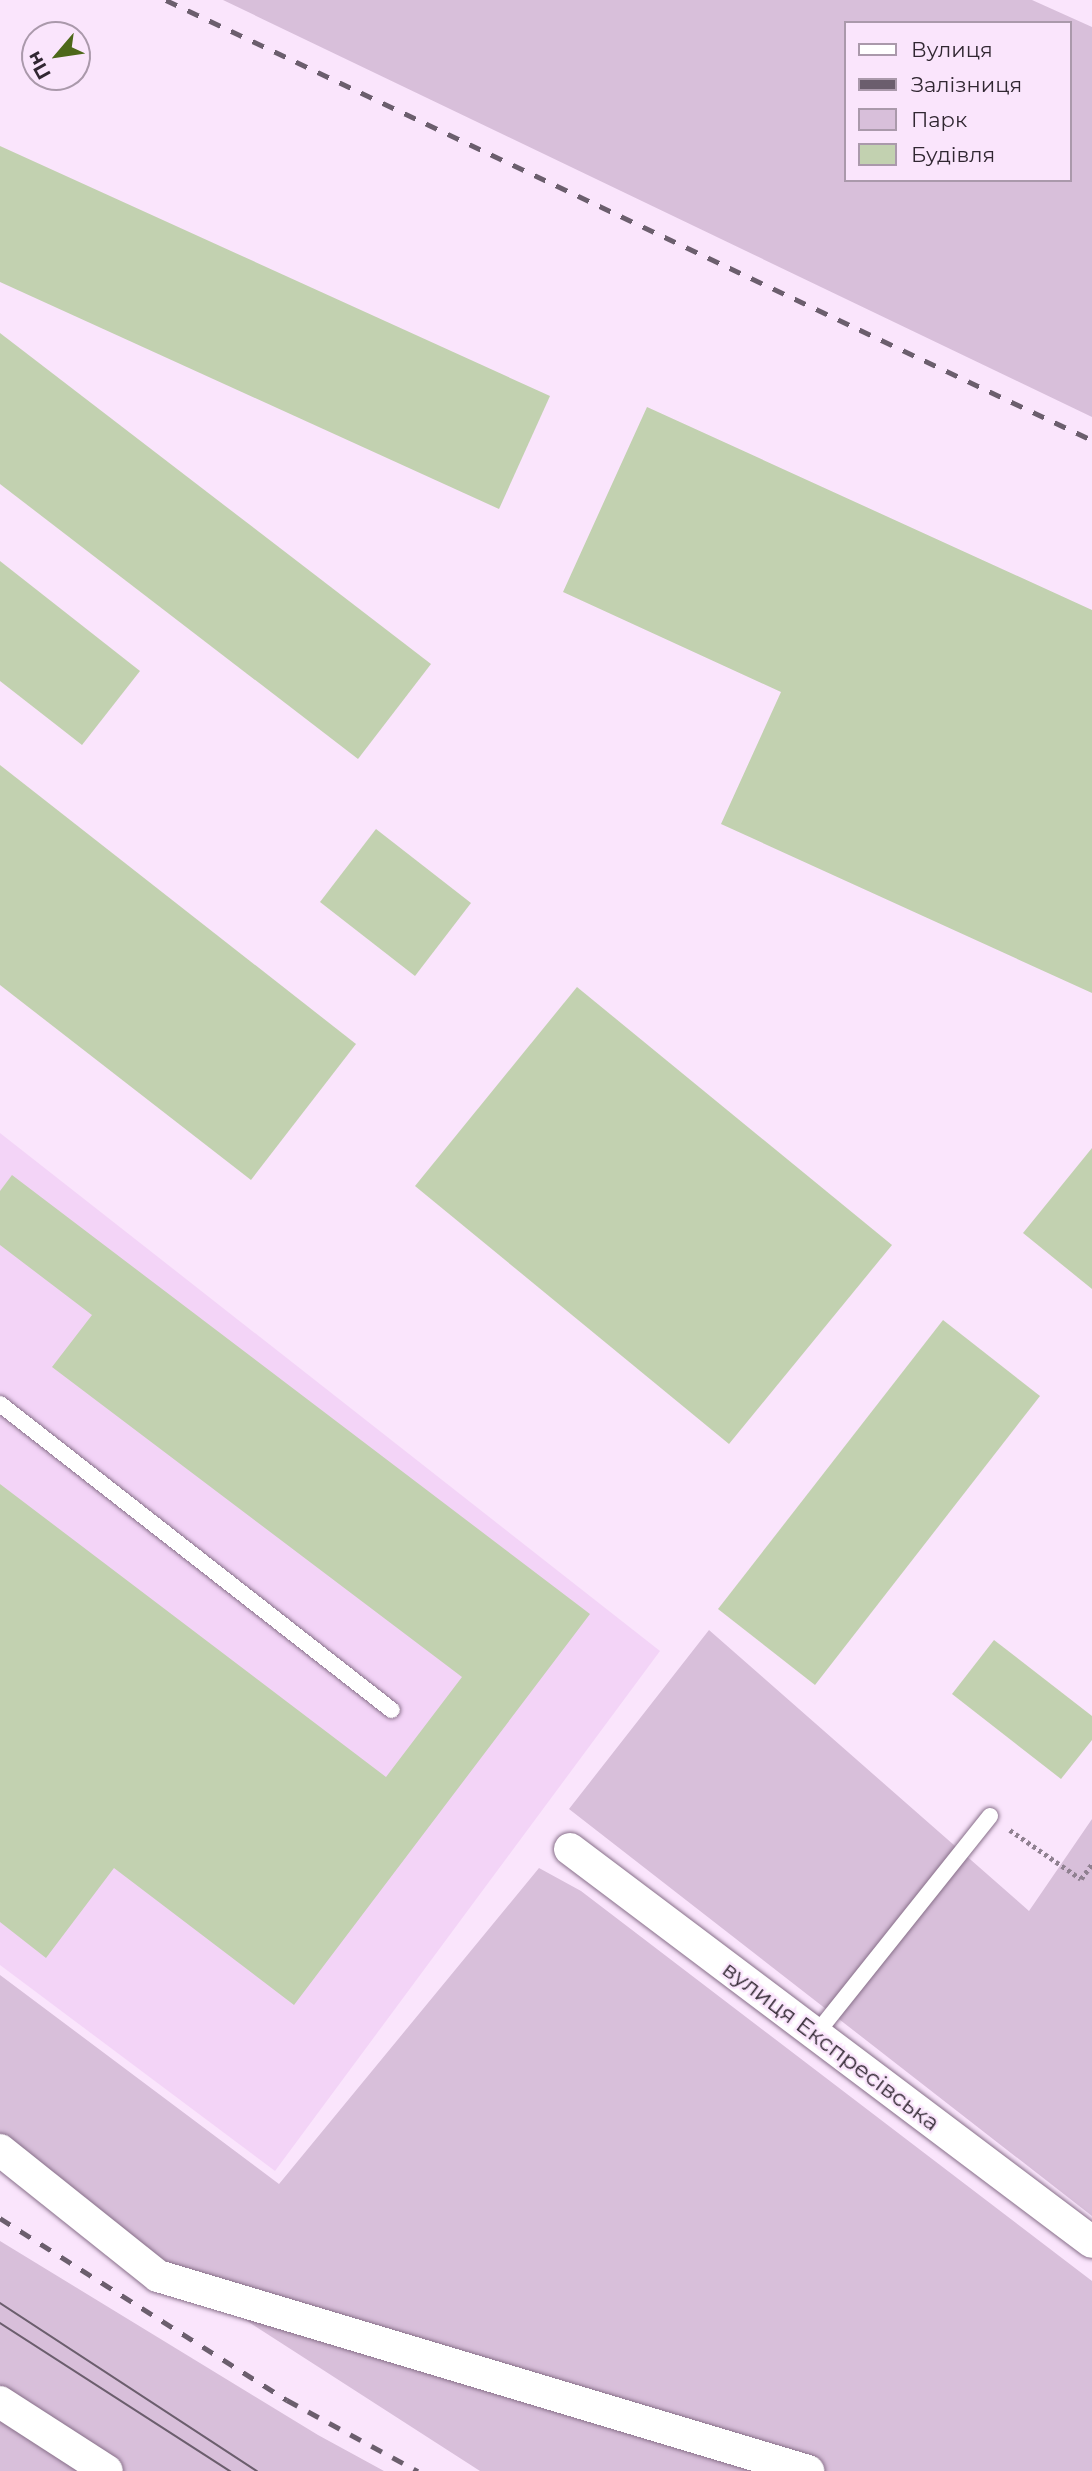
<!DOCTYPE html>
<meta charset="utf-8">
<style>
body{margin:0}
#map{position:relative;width:1092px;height:2471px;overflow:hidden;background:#fae5fc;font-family:Montserrat,sans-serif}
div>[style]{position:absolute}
.built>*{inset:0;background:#f3d4f7}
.green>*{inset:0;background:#d8bfda}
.building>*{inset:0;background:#c2d1b0}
.path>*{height:4.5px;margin-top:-2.25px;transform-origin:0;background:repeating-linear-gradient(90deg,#908191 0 3.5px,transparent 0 7px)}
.roads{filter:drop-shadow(0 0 2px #876f89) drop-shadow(0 0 2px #876f89)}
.service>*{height:16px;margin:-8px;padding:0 8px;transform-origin:8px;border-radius:8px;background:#fff}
.minor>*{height:32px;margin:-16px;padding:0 16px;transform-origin:16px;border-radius:16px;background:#fff}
.tram>*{height:2px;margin:-1px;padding:0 1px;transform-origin:1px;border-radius:1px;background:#6b5e6d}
.rail>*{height:5px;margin-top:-2.5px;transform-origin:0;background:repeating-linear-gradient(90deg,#6b5e6d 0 12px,transparent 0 24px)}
span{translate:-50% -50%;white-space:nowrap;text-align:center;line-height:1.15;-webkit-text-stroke:5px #fae5fc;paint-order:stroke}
.street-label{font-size:23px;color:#312732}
.legend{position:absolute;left:844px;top:21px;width:228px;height:161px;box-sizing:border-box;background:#fae5fc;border:2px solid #aa99ab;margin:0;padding:9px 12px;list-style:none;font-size:21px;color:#312732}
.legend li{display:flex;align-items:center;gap:14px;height:35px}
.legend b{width:35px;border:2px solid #aa99ab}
.north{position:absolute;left:21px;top:21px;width:70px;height:70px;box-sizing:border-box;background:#fae5fc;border:2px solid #aa99ab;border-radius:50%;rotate:241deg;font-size:19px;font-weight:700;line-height:28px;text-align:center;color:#312732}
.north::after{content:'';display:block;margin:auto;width:24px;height:32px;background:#4d681a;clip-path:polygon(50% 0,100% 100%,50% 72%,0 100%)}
</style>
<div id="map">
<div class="built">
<div style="clip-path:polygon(0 1133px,660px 1651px,275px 2171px,0 1965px)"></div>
</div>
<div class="green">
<div style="clip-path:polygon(evenodd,223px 0,1032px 0,1092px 27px,1092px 417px,223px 0,845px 23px,1069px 23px,1069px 180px,845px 180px,845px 23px)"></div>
<div style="clip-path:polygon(709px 1630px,1029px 1911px,1092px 1819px,1092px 2216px,569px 1809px)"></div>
<div style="clip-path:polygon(539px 1868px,581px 1891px,1092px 2281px,1092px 2471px,480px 2471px,154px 2261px,0 2135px,0 1975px,279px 2184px)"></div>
<div style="clip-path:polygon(0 2241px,318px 2435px,384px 2471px,0 2471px)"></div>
</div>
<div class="building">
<div style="clip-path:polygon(0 146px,550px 396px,499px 509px,0 282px)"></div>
<div style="clip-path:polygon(0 333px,431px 664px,358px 759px,0 484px)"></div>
<div style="clip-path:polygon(647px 407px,1092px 610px,1092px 993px,721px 824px,781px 692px,563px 592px)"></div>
<div style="clip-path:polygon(0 561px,140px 671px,82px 745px,0 681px)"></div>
<div style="clip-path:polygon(0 765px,356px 1044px,251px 1180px,0 985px)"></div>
<div style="clip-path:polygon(376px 829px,471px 903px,415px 976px,320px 902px)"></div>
<div style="clip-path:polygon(577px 987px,892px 1245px,729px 1444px,415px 1186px)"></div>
<div style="clip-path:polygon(1092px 1148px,1092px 1289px,1023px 1233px)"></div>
<div style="clip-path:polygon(12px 1175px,590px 1614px,294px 2005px,114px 1868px,46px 1958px,0 1922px,0 1484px,386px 1777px,462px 1677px,52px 1367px,92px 1315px,0 1245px,0 1191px)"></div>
<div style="clip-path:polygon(943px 1320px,1040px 1396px,815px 1685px,718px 1609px)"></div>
<div style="clip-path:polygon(994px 1640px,1092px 1716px,1092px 1740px,1061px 1779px,952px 1694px)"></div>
</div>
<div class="path">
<div style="left:1010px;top:1830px;width:86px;rotate:34.6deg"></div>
<div style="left:1081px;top:1879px;width:19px;rotate:-54deg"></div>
</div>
<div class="roads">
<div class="service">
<div style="left:0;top:1404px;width:497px;rotate:38deg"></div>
<div style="left:816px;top:2034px;width:279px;rotate:-51.4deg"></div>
</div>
<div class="minor">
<div style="left:570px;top:1849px;width:653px;rotate:36.98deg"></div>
<div style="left:0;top:2150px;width:202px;rotate:38.6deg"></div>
<div style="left:158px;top:2276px;width:679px;rotate:16.7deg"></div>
<div style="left:0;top:2402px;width:127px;rotate:32.8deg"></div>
</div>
</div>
<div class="tram">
<div style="left:0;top:2303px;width:307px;rotate:33.2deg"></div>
<div style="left:0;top:2323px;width:274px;rotate:32.8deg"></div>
</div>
<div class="rail">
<div style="left:166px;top:0;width:1025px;rotate:25.42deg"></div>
<div style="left:0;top:2218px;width:340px;rotate:32.4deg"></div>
<div style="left:287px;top:2400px;width:149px;rotate:28.5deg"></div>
</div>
<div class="street-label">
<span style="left:831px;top:2046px;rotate:37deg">вулиця Експресівська</span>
</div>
<ul class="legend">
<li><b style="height:9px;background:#fff"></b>Вулиця</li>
<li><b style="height:9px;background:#6b5e6d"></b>Залізниця</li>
<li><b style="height:19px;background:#d8bfda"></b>Парк</li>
<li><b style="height:19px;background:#c2d1b0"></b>Будівля</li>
</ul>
<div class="north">Пн</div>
</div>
